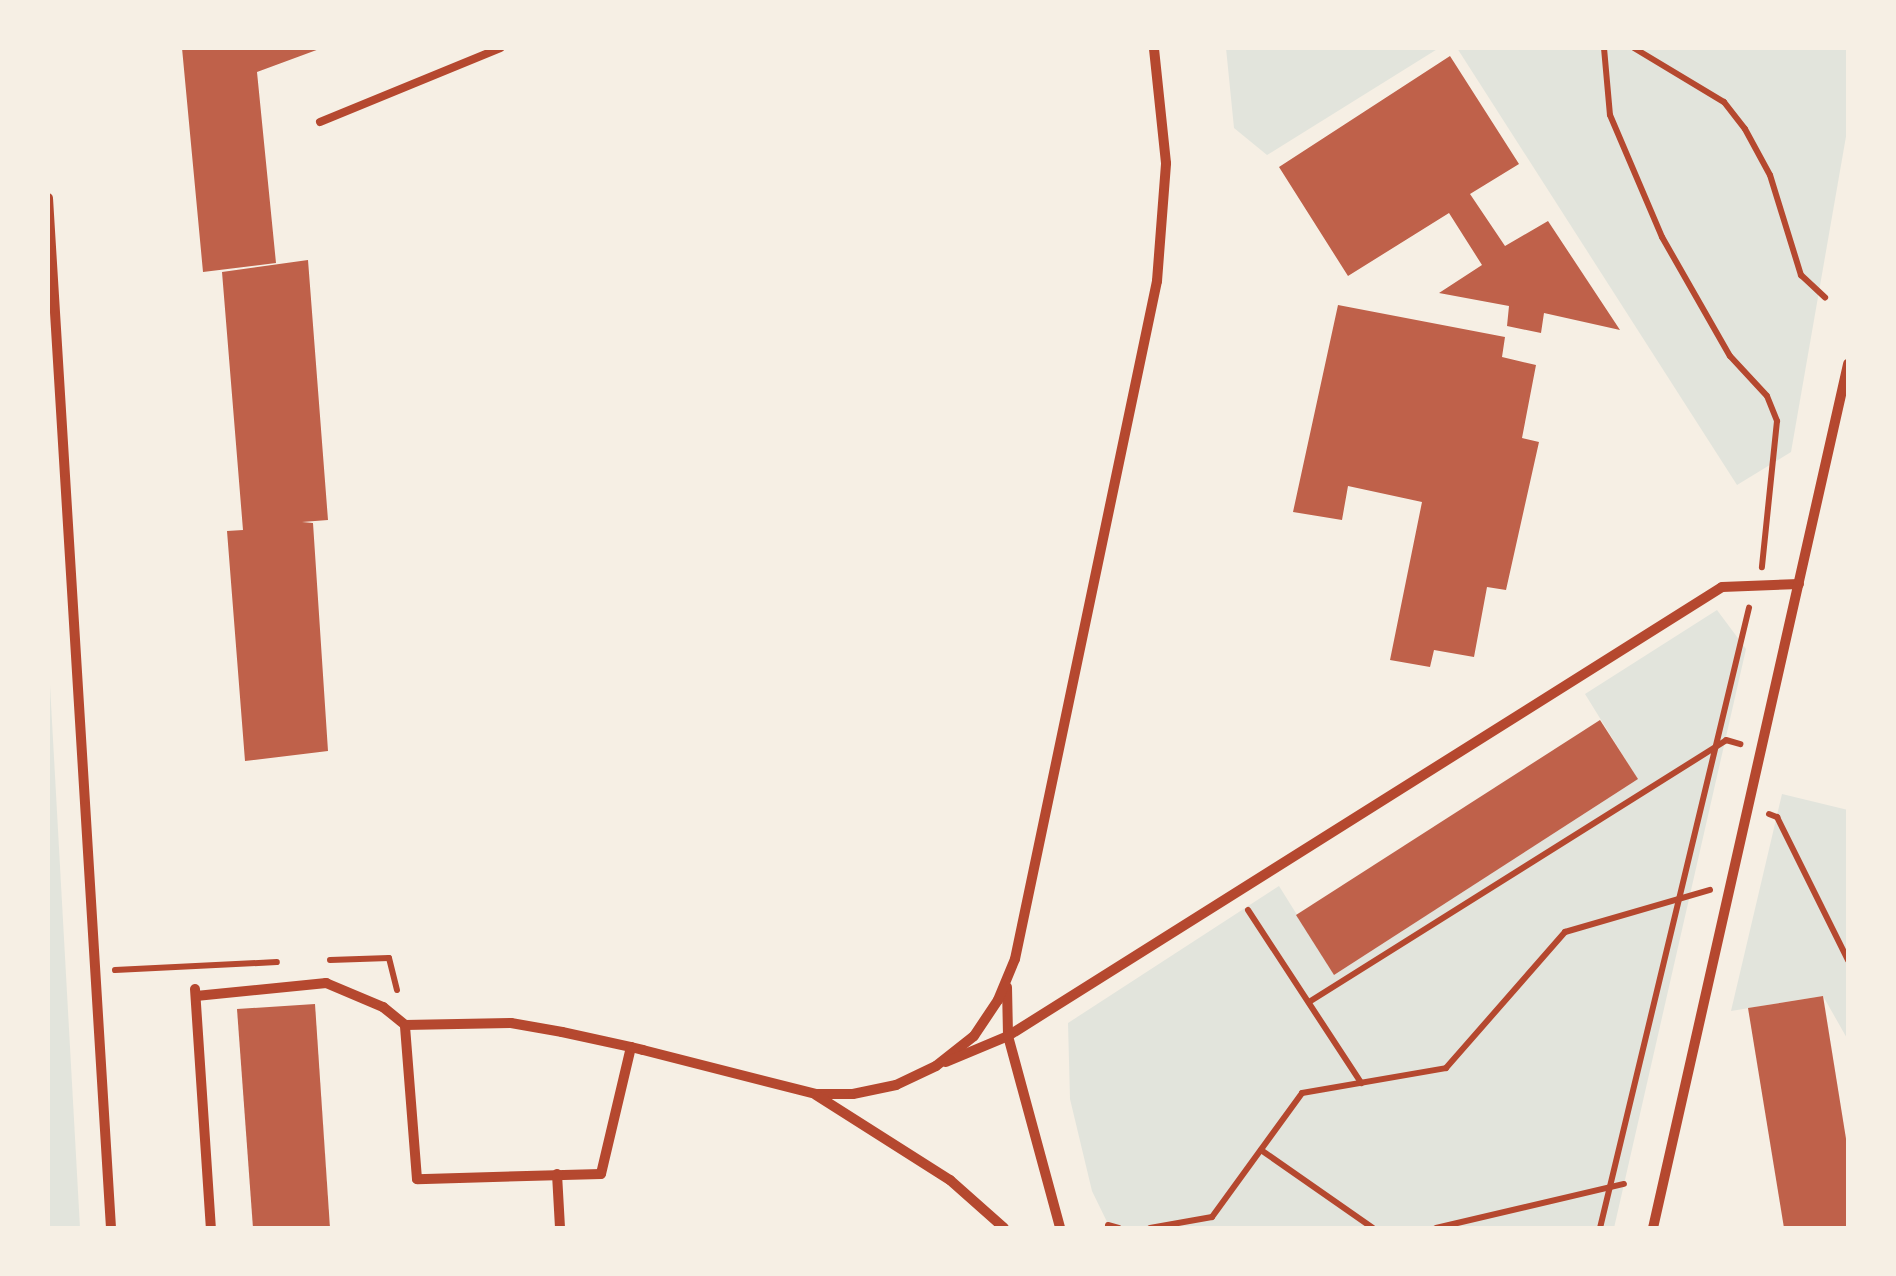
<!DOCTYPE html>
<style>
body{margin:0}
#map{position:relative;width:1896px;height:1276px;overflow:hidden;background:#f6efe4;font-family:Inter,sans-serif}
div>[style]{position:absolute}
.green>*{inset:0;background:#e2e4dc}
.building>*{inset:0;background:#bf614a}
.path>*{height:6px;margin:-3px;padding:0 3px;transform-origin:3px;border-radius:3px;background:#b5482f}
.service>*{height:8px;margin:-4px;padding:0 4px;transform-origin:4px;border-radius:4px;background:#b5482f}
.minor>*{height:10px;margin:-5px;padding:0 5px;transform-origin:5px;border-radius:5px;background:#b5482f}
span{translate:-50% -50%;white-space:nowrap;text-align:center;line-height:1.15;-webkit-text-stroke:10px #f6efe4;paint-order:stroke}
.frame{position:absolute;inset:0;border:50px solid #f6efe4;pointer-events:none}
</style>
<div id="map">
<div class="green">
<div style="clip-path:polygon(1226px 48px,1439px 48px,1267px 155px,1234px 128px)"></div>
<div style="clip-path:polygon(1457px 48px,1848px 48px,1848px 125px,1791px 452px,1737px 485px)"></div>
<div style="clip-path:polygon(1717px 610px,1746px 649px,1614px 1228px,1110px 1228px,1092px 1191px,1070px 1099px,1068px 1023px,1279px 886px,1334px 974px,1637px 778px,1585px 694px)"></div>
<div style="clip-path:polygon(48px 649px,80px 1228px,48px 1228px)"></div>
<div style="clip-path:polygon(1782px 794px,1848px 810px,1848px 1040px,1823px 996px,1731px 1011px)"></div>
</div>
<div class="building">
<div style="clip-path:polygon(182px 48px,322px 48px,257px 72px,276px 263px,203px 272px)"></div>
<div style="clip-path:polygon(1450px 56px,1519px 164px,1470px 194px,1505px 246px,1548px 221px,1620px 330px,1544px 313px,1541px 333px,1507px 326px,1509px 306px,1439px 293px,1482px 265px,1449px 213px,1348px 276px,1279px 167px)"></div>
<div style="clip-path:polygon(308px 260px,328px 520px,302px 522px,313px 523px,328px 751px,245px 761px,227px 531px,243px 530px,222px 272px)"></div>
<div style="clip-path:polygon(1338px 305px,1505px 337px,1502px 357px,1536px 365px,1522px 438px,1539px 442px,1506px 590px,1487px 587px,1474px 657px,1434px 650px,1430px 667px,1390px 660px,1422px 502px,1348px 486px,1342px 520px,1293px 512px)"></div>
<div style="clip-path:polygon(1600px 720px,1638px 779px,1334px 975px,1296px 915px)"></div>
<div style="clip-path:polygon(1823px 996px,1848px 1151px,1848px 1228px,1784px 1228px,1748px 1008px)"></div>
<div style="clip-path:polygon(315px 1004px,330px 1228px,253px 1228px,237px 1009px)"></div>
</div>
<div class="path">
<div style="left:1604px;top:48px;width:67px;rotate:84.9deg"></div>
<div style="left:1610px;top:115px;width:133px;rotate:66.9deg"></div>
<div style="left:1662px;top:237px;width:137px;rotate:60.3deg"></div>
<div style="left:1730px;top:356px;width:54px;rotate:47.2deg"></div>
<div style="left:1767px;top:396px;width:27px;rotate:68deg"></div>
<div style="left:1777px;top:421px;width:147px;rotate:95.9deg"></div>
<div style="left:1634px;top:48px;width:105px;rotate:31deg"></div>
<div style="left:1724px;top:102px;width:34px;rotate:52deg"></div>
<div style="left:1745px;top:129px;width:52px;rotate:61.5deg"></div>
<div style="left:1770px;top:175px;width:105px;rotate:72.8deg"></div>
<div style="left:1801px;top:275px;width:33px;rotate:43deg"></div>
<div style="left:1769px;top:814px;width:9px;rotate:21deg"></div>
<div style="left:1777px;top:817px;width:160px;rotate:63.6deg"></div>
<div style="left:1248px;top:910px;width:207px;rotate:56.8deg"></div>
<div style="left:330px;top:960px;width:59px;rotate:-1.9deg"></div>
<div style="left:389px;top:958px;width:33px;rotate:76deg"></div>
<div style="left:115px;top:970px;width:162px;rotate:-2.8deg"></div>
<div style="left:1309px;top:1002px;width:492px;rotate:-32.1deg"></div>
<div style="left:1726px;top:740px;width:15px;rotate:16deg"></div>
<div style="left:1261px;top:1150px;width:136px;rotate:34.9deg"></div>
<div style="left:1108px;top:1225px;width:11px;rotate:15deg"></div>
<div style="left:1150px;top:1228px;width:63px;rotate:-10.1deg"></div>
<div style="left:1212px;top:1217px;width:153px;rotate:-54deg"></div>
<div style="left:1302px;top:1093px;width:146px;rotate:-9.8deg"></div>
<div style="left:1446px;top:1068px;width:181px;rotate:-48.8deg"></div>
<div style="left:1565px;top:932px;width:151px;rotate:-16.2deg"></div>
<div style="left:1436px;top:1228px;width:193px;rotate:-13.2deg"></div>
<div style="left:1600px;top:1228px;width:638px;rotate:-76.49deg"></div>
</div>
<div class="service">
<div style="left:320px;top:122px;width:195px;rotate:-22.3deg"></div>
</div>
<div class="minor">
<div style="left:48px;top:198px;width:1032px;rotate:86.5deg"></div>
<div style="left:1007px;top:987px;width:49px;rotate:88.8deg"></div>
<div style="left:1008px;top:1036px;width:199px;rotate:74.8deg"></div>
<div style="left:195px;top:989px;width:240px;rotate:86.2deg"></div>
<div style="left:196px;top:996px;width:131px;rotate:-5.7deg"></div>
<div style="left:326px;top:983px;width:62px;rotate:22.8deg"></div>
<div style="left:383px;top:1007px;width:28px;rotate:39deg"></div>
<div style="left:631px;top:1047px;width:130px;rotate:103.3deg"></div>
<div style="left:601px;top:1174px;width:184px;rotate:178.4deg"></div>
<div style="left:417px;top:1179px;width:154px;rotate:-94.5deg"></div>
<div style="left:405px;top:1025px;width:106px;rotate:-1.1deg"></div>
<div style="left:511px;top:1023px;width:52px;rotate:10deg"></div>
<div style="left:562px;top:1032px;width:71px;rotate:12.3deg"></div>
<div style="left:631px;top:1047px;width:12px;rotate:14deg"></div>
<div style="left:643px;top:1050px;width:178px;rotate:14.3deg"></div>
<div style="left:815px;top:1094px;width:38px"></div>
<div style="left:853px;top:1094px;width:44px;rotate:-11.8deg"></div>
<div style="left:896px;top:1085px;width:44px;rotate:-25.4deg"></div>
<div style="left:936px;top:1066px;width:48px;rotate:-38.3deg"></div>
<div style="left:974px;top:1036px;width:43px;rotate:-56.3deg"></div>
<div style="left:998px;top:1000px;width:44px;rotate:-67.5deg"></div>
<div style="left:1015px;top:959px;width:693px;rotate:-78.17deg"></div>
<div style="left:1157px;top:281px;width:118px;rotate:-85.6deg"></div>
<div style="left:1166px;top:163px;width:116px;rotate:-96deg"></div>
<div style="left:946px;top:1062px;width:67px;rotate:-22.8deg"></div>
<div style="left:1008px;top:1036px;width:843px;rotate:-32.16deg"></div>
<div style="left:1722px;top:587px;width:77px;rotate:-2.2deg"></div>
<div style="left:816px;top:1095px;width:159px;rotate:32.4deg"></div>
<div style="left:950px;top:1180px;width:72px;rotate:41.6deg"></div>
<div style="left:557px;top:1174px;width:54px;rotate:86.8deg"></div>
<div style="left:1653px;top:1228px;width:886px;rotate:-77.28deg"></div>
</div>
<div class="frame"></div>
</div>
